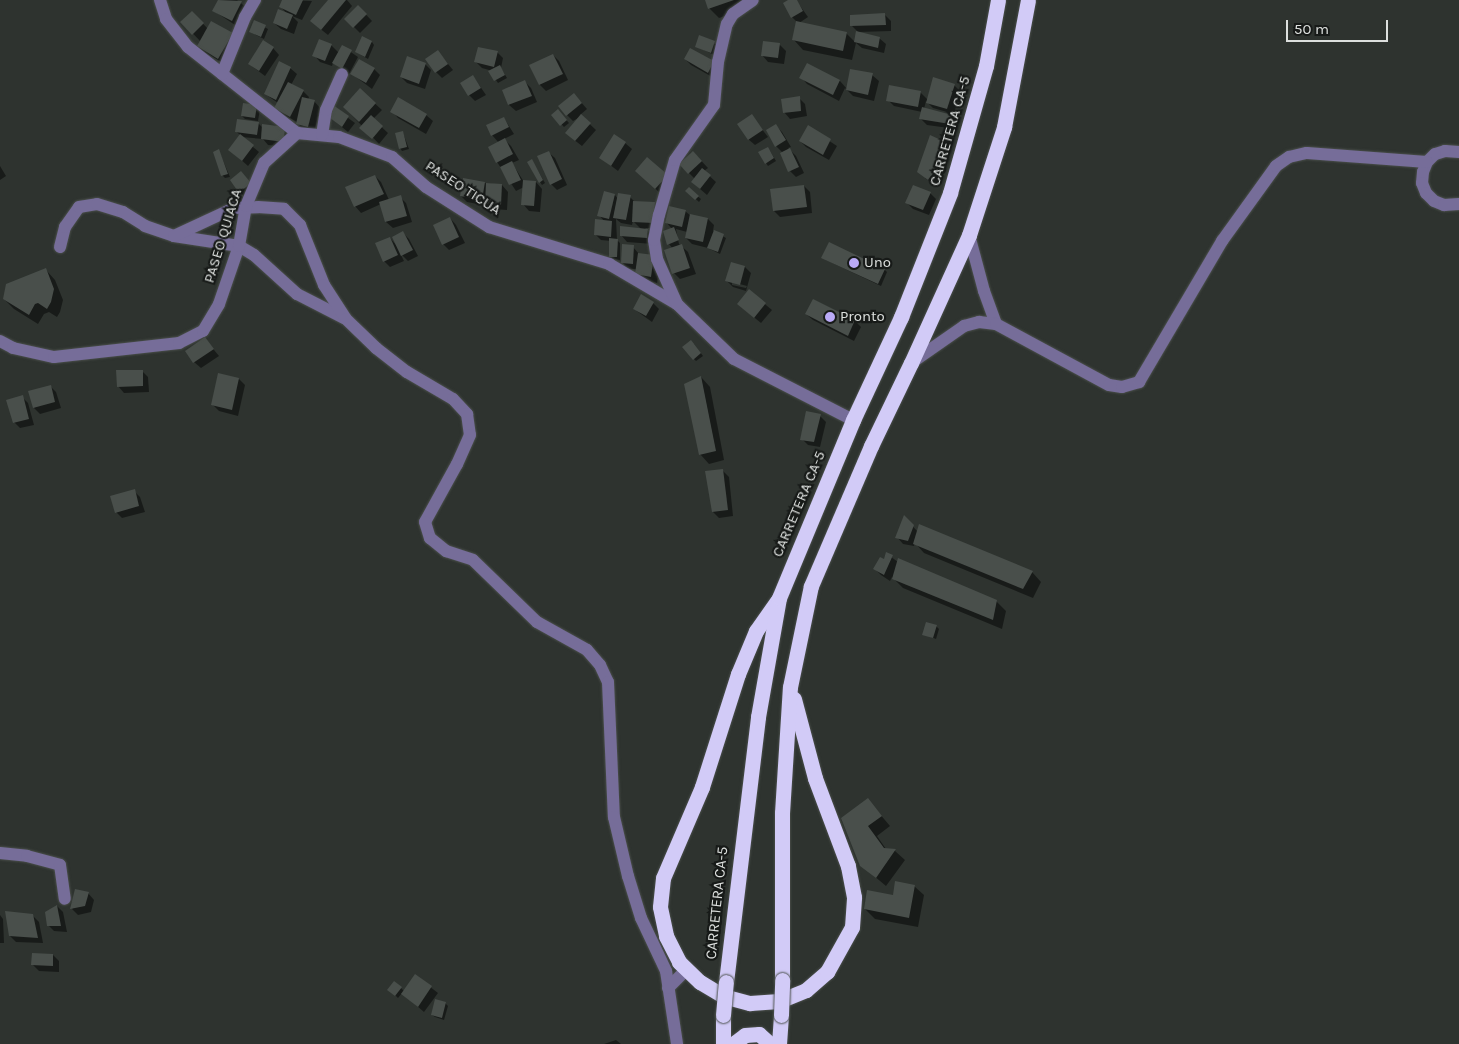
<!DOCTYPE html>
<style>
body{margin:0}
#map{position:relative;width:1459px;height:1044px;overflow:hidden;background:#2e332f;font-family:Karla,sans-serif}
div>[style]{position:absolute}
.shadow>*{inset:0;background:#0007}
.building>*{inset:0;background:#494f4b}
.roads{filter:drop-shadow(0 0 1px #4a4f4b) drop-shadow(0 0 1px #4a4f4b)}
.minor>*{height:12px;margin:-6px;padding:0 6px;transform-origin:6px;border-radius:6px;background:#766d99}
.highway>*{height:15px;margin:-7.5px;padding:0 7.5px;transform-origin:7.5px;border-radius:7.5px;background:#d2cbf7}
.bridges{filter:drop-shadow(0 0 1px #4a4f4b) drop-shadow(0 0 1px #4a4f4b)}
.highway-bridge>*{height:15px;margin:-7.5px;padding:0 7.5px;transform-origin:7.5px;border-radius:7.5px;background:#d2cbf7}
.dots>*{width:14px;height:14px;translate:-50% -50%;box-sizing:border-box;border:2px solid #171a18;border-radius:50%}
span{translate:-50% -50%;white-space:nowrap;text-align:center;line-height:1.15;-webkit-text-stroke:4.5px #171a18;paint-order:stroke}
.street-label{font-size:15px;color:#dde0de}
.poi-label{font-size:15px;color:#dde0de}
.left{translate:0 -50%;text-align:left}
.scale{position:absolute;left:1286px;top:20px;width:102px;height:22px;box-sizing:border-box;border:2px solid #dde0de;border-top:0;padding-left:6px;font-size:15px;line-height:18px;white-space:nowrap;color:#dde0de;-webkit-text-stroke:4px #171a18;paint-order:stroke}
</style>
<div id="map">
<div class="shadow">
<div style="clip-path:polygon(220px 0,237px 0,248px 9px,238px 27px,214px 11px)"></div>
<div style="clip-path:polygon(284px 0,312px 1px,302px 20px,292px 16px,298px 22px,294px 34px,281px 29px,274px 23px,288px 15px,281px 7px)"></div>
<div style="clip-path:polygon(330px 0,347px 0,352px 6px,328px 35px,318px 27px)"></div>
<div style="clip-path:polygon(706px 0,755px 0,756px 5px,719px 18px,709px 8px)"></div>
<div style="clip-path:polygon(790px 0,796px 0,808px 17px,799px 23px,846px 33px,855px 42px,879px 38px,886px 44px,884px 53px,862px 48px,856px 43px,852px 60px,803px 50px,794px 40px,797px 22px,792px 17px)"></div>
<div style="clip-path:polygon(358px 6px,372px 21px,360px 33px,346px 19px)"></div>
<div style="clip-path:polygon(192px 12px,208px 29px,232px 34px,225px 64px,204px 52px,198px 46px,201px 42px,182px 22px)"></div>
<div style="clip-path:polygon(885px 15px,891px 21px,891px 31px,858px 32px,852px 26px)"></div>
<div style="clip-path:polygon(254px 22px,268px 29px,264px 39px,250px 32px)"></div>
<div style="clip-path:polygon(700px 37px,717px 45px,714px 55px,696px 46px)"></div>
<div style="clip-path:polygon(372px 42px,374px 45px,368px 59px,356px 52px)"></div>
<div style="clip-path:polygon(331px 45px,339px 53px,342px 46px,358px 57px,349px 74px,333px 63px,332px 66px,320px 62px,314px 55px)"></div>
<div style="clip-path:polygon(780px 45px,786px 51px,784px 64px,768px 62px,762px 55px)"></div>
<div style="clip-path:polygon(273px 48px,279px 55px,265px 76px,249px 64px)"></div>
<div style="clip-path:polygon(438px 52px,453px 70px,442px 78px,436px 72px)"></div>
<div style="clip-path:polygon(497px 52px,503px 58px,501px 68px,507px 78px,498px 83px,489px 70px,482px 68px,476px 62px)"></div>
<div style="clip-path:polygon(553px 55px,559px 61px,568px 80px,546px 91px,540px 85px,531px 66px)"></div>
<div style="clip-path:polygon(685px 59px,713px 62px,714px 78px,691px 65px)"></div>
<div style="clip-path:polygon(425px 64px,431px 70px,425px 89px,407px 83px,401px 77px)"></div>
<div style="clip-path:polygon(807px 64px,840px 81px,847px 89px,872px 75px,879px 81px,874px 101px,853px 96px,845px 88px,839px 101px,807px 84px,801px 77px)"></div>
<div style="clip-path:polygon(290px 68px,297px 74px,291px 85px,303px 91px,309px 97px,308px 100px,314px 101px,320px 108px,314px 133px,303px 130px,297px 122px,282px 114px,275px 108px,278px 103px,265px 94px)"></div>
<div style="clip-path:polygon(374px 69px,380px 75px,372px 89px,352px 74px)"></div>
<div style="clip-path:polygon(473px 76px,486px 95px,475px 101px,469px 95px)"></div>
<div style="clip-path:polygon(525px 82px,531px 88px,537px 102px,516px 111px,509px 105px,503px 90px)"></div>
<div style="clip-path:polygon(954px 85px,960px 91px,954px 114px,933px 108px,926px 101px,924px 109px,951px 117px,957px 123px,956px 129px,927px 125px,921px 119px,922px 112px,894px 106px,888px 100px,920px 92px,928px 100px)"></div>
<div style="clip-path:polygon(360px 90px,382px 110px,373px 119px,388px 133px,379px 144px,344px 107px)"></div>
<div style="clip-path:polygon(799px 98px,805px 104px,807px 116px,790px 119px,784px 112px)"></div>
<div style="clip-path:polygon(399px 99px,426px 115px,433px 121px,426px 134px,398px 118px,392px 111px)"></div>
<div style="clip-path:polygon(580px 101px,587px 109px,580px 115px,596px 130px,582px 146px,573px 139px,580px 117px,573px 121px,567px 115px)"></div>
<div style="clip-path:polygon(244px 104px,260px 109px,258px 121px,245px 119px,242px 116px)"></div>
<div style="clip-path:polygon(333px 107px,355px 123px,348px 132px,327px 115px)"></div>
<div style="clip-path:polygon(558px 111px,569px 123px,564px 127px,553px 115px)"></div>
<div style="clip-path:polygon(752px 116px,768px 137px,755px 145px,748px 139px)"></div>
<div style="clip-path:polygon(504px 118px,514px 134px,504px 139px,511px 146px,519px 160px,512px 163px,524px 182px,536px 182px,542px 189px,540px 212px,529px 211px,523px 204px,524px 187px,516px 191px,497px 162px,499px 143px,492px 135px)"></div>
<div style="clip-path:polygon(258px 123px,263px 128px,285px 128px,291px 135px,290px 147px,268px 145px,263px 139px,241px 137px,259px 152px,248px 166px,230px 150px,241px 136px,236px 131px)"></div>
<div style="clip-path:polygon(776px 126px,782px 132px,791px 147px,788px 148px,796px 156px,804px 173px,796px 177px,790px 171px,783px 153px,776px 146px)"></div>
<div style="clip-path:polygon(808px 127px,837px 146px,829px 160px,806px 147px,800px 141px)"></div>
<div style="clip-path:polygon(403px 133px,409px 149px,402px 151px,400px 148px)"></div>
<div style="clip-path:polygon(940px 141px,947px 148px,946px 171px,935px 185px,925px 178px)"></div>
<div style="clip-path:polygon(625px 143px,632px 149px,618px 171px,601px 158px)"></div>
<div style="clip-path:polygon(219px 151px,230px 177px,225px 178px,223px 176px)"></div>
<div style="clip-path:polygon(770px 151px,776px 161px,768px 166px,766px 163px)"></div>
<div style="clip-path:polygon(548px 152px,555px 158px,567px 185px,557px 190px,551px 184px)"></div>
<div style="clip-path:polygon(693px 152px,708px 168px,704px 171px,716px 182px,707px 195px,692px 182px,695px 179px,680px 164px)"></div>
<div style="clip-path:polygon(534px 164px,545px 183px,542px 185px,540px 182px)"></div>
<div style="clip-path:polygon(0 166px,6px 176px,0 180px)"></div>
<div style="clip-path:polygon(241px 173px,256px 190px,246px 198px,240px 192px)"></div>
<div style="clip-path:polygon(375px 176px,381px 182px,389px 200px,400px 197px,406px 203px,412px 222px,393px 228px,386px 222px,381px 204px,361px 213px,355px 206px)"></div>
<div style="clip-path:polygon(667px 176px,662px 195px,643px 177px)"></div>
<div style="clip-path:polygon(484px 183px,502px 185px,508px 192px,507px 210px,492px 209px,488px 206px,467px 202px,461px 196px)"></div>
<div style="clip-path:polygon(804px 186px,810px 192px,812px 213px,780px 217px,774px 211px)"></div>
<div style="clip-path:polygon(689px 189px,701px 199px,699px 202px,687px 191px)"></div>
<div style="clip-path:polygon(930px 193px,936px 199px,929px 215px,913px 209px,907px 203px)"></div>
<div style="clip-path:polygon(615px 195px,618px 199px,630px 197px,636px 203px,655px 204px,661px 210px,660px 228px,645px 228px,653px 236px,653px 244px,627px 242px,621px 235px,641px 229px,633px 221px,632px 225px,621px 223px,616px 219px,617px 240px,620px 243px,620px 260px,613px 259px,610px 257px,611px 241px,601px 240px,595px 234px,604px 221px,599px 215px)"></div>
<div style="clip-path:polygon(685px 211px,691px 216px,708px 219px,714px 225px,713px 231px,726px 238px,720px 254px,708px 248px,692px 244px,686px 238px,687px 232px,676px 229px,679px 244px,688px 252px,696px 274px,680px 279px,674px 273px,673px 249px,669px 244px,672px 229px,666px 222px)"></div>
<div style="clip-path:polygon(450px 218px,456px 225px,465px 243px,449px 250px,443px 244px)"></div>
<div style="clip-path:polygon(403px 233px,409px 239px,418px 256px,408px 261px,400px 253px,404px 261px,390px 267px,384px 261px,390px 238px,397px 246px)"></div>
<div style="clip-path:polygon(829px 243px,885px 270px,887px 272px,881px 286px,826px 260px)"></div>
<div style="clip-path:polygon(633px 247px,639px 254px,660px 263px,657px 283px,642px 280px,637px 269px,628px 269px,622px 262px)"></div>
<div style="clip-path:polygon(evenodd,731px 264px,745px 267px,751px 273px,746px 291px,733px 287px,727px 281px,731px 264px,732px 282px,747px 286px,746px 288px,732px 285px,732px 282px)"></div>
<div style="clip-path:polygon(46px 270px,55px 280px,63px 300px,60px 312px,57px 317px,49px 312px,44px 314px,38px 324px,14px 309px,4px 299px)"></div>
<div style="clip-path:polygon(749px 291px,772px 310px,761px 323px,745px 310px)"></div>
<div style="clip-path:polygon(653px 303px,659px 309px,652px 322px,634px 309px)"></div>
<div style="clip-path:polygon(806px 314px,855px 321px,861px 327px,854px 341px,813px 320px)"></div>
<div style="clip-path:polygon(205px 339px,219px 356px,201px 368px,194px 362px)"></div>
<div style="clip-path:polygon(694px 344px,703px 356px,696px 361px,694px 359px)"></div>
<div style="clip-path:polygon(142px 371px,148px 377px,149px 392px,124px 393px,118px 386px)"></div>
<div style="clip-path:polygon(701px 377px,710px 387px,724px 460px,709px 464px,700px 454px)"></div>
<div style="clip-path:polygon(239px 379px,245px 385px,238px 416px,219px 411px,213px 405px)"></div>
<div style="clip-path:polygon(50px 386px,56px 392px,61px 408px,40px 414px,34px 408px)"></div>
<div style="clip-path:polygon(22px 397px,28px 403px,34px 425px,20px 428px,14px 422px)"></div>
<div style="clip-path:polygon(820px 416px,826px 422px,820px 447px,808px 445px,802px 439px)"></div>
<div style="clip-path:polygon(723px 471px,729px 477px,733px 516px,719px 518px,713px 512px)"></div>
<div style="clip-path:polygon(134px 491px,140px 497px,145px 512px,122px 518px,116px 512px)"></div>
<div style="clip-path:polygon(904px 517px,918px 532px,1032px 572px,1041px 582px,1033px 598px,924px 553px,915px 543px,914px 546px,903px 544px,897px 537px)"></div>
<div style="clip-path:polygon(887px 554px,898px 562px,996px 601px,1006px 611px,1002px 629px,903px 588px,892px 577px,890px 581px,881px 575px,875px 569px,884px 561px)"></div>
<div style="clip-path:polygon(936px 626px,939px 629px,936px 639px,924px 634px)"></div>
<div style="clip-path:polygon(868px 800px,890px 826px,877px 836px,886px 849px,895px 851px,905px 860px,886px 886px,861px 865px)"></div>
<div style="clip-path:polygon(914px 886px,924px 895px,918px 927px,875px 919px,865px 909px)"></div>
<div style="clip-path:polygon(88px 893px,94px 900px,91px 912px,78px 915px,72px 909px)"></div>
<div style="clip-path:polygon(57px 906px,63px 912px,67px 932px,54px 931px,48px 925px)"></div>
<div style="clip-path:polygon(0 915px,3px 919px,4px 943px,0 943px)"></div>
<div style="clip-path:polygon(32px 915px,39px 922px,43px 943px,16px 942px,10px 936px)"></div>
<div style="clip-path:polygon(53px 955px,59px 961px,59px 972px,39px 971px,33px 965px)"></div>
<div style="clip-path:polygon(416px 976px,438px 993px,424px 1012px,402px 993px,398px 998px,392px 992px,401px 988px,404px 991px)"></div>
<div style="clip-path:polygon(445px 1003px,448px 1006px,444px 1020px,435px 1017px,432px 1015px)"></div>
<div style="clip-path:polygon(616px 1040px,621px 1044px,604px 1044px)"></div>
</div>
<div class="building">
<div style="clip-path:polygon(218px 0,242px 1px,232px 21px,212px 11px)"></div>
<div style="clip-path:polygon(282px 0,303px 0,296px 15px,279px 7px)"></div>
<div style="clip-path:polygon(328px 0,346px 0,321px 30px,310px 21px)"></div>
<div style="clip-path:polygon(705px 0,734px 0,708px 9px)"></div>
<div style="clip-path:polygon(788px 0,797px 0,803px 11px,791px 18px,783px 3px)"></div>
<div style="clip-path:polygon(358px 5px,367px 14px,353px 28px,344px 19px)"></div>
<div style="clip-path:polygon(278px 9px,293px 15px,287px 29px,273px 23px)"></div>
<div style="clip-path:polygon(192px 11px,204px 23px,192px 35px,180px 22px)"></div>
<div style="clip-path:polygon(885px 13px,886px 25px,850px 26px,850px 15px)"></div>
<div style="clip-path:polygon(254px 20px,266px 25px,261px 37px,249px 32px)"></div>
<div style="clip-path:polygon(211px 21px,233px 33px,218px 59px,197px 46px)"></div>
<div style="clip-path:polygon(796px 21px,847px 32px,843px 51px,792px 40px)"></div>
<div style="clip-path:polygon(856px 31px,880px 37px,878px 48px,854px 42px)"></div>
<div style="clip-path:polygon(699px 35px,715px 41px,711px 53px,695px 47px)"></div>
<div style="clip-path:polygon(362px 36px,372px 41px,365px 57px,355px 52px)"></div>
<div style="clip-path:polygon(319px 39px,332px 44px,325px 61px,312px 56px)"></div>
<div style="clip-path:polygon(263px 40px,274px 47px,259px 71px,248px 64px)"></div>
<div style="clip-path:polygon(763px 41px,780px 43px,778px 58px,761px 56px)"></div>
<div style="clip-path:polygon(342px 45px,352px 50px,342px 69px,332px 63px)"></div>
<div style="clip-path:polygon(478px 47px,498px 51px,494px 67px,474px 62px)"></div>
<div style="clip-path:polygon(690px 48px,714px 61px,708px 73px,684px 59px)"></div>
<div style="clip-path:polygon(438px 50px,448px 64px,435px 73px,425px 59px)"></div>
<div style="clip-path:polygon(553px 54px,563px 74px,539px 85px,529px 65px)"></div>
<div style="clip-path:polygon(407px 56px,426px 63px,419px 84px,400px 77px)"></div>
<div style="clip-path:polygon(359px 59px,375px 68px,366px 83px,350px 74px)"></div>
<div style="clip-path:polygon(279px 61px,291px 67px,276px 100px,264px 94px)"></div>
<div style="clip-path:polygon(807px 63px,840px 80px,833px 95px,799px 78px)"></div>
<div style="clip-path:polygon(500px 65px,505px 75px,494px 81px,488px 71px)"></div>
<div style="clip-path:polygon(850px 69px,873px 73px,868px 95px,846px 90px)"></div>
<div style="clip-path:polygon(473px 75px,481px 88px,468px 96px,460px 83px)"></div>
<div style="clip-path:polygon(933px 77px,955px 84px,947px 109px,926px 103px)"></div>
<div style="clip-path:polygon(525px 80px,532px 96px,508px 105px,502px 90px)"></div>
<div style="clip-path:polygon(288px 82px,304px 90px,290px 117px,274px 108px)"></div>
<div style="clip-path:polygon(889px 85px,921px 91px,918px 107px,886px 101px)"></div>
<div style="clip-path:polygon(360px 88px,376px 103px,359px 122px,343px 107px)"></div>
<div style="clip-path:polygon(574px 93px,582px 103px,566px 116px,558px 106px)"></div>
<div style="clip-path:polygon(800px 96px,801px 111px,783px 113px,781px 99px)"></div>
<div style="clip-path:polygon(302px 97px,315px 100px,308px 127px,296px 124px)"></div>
<div style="clip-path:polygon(398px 97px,427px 114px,419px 128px,390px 112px)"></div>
<div style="clip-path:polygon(243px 103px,257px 105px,255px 118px,241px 116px)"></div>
<div style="clip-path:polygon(333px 105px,349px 116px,342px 127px,326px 115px)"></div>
<div style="clip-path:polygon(922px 107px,952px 115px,950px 124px,919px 119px)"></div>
<div style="clip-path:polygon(558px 109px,567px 120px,560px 126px,551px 115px)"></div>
<div style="clip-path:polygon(581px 114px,591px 123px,575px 141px,565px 133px)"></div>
<div style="clip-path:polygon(752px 114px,763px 130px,748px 140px,737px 124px)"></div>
<div style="clip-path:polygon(371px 115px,383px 126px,372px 139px,359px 128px)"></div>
<div style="clip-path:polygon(504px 117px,509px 127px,491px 136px,486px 125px)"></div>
<div style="clip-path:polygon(237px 119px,259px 122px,257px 135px,235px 132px)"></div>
<div style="clip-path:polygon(262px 124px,285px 127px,284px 142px,261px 139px)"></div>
<div style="clip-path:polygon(776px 124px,786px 140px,775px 147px,766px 130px)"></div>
<div style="clip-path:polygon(808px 125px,831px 139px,823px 155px,799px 141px)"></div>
<div style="clip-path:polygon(403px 131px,407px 147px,399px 149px,395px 133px)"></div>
<div style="clip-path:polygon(240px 134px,254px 145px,242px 161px,228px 150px)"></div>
<div style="clip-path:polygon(614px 134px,626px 142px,611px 166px,599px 158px)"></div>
<div style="clip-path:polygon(930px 135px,941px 140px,940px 165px,928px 180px,917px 172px)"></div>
<div style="clip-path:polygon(505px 138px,513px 154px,496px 163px,488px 147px)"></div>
<div style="clip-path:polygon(768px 147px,774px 158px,765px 164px,758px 152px)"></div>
<div style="clip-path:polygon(790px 148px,799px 167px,788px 172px,780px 153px)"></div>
<div style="clip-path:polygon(219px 149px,228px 174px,221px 176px,213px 152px)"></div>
<div style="clip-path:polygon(549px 151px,562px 179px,550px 185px,537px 156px)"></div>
<div style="clip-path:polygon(693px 151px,702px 161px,688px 174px,679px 164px)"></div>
<div style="clip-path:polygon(647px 157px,668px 175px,655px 189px,635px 171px)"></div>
<div style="clip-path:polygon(532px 159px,543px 180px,539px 183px,527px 162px)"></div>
<div style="clip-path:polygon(512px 161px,521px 180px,509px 185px,500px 167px)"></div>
<div style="clip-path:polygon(702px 168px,711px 175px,700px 189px,691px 182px)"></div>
<div style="clip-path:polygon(241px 171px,251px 183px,239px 193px,230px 180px)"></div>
<div style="clip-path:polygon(375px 175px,384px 194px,354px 207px,345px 187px)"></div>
<div style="clip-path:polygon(463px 178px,485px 182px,482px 200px,460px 196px)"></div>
<div style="clip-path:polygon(523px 180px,536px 181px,534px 206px,521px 205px)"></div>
<div style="clip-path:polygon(486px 183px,502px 184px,501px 205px,485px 204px)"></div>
<div style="clip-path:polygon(804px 185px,807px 207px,773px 211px,770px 189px)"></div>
<div style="clip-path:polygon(913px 185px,931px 192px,923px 210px,905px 203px)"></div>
<div style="clip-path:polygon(689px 187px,699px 196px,695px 200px,685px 191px)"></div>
<div style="clip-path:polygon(604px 191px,615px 194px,609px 219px,597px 216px)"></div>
<div style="clip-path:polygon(618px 193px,631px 195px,626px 220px,613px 218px)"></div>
<div style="clip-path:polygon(401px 195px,407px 216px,385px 222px,379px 202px)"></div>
<div style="clip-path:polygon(633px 201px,655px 202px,654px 223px,632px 222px)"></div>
<div style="clip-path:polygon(669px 206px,686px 210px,682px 227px,665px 223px)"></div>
<div style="clip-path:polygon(690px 214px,708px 218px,703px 242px,685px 238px)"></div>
<div style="clip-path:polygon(450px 217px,459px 237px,442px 245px,433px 225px)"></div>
<div style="clip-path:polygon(595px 219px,612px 221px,611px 237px,594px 235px)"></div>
<div style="clip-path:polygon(620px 226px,648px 229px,647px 238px,620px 236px)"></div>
<div style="clip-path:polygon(674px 227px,679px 240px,667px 245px,663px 231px)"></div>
<div style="clip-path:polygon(714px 230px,724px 234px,718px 252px,707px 248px)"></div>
<div style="clip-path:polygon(403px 231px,413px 250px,401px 256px,392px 237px)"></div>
<div style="clip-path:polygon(390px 237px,398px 255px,383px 262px,375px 243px)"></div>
<div style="clip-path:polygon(609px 238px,618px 239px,617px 257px,609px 257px)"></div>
<div style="clip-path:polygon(829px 242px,885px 269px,878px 284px,821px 258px)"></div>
<div style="clip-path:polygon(622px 244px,634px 245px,633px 264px,621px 263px)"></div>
<div style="clip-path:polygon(682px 244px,690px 268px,672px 274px,664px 250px)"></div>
<div style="clip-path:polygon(638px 253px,654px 255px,651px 277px,635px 274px)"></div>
<div style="clip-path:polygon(731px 262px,745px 266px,740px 285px,725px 281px)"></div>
<div style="clip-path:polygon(46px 268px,54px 289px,51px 302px,47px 309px,38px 303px,35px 304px,29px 315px,3px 299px,6px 284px)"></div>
<div style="clip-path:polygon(749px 289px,766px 303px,754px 318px,737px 304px)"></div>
<div style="clip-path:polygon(641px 294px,654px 302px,646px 316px,633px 309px)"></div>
<div style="clip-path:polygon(813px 299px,855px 320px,848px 336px,805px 314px)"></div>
<div style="clip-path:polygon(205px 337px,214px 349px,193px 363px,185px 351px)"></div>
<div style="clip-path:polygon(691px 340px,701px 353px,693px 360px,682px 347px)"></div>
<div style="clip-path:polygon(116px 370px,143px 370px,143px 386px,117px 387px)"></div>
<div style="clip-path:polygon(218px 373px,239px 378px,232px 410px,211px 405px)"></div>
<div style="clip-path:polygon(701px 376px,716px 451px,699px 455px,684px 384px)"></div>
<div style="clip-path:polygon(51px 385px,55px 402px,33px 408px,28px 391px)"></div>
<div style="clip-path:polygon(23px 395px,29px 419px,13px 423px,6px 400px)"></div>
<div style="clip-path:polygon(806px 411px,821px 414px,814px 442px,800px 440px)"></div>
<div style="clip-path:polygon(723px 469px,728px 510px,712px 512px,705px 471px)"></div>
<div style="clip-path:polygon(135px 489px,139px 506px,115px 513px,110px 496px)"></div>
<div style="clip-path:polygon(904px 515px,914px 525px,908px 541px,895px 538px)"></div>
<div style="clip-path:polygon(919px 524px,1033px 571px,1023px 589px,913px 544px)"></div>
<div style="clip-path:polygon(886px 552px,893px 555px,884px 575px,873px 569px,880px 557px,884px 559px)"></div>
<div style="clip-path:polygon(898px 558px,997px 600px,993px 620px,892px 579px)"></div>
<div style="clip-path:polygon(926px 622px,937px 625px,933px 638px,922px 635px)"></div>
<div style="clip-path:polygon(868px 798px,882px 816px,868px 826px,884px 848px,896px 849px,876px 878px,860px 866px,841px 818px)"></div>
<div style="clip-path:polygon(895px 881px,915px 885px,909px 918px,864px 909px,867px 890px,893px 895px)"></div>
<div style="clip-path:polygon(75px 889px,89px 892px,85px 906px,70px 909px)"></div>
<div style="clip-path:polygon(57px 905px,61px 926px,47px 926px,45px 912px)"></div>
<div style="clip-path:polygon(5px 911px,33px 914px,38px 938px,9px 936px)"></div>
<div style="clip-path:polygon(32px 953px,53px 954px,53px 966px,31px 965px)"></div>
<div style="clip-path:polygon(415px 974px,432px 986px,418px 1007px,401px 994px)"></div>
<div style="clip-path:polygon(394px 981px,402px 987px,395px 996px,387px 990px)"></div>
<div style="clip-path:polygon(435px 999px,446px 1002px,442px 1018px,431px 1015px)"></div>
</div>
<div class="roads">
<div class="minor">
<div style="left:160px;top:0;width:20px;rotate:72deg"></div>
<div style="left:166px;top:19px;width:36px;rotate:52deg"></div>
<div style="left:188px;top:47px;width:139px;rotate:38.3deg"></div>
<div style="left:297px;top:133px;width:42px;rotate:5.4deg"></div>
<div style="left:339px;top:137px;width:57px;rotate:20.7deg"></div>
<div style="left:392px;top:157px;width:45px;rotate:41.4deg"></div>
<div style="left:426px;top:187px;width:75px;rotate:32.4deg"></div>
<div style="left:489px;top:227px;width:126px;rotate:17.1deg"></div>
<div style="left:609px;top:264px;width:79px;rotate:30.5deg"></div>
<div style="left:677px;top:304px;width:79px;rotate:44deg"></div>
<div style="left:734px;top:359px;width:134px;rotate:27.1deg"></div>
<div style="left:222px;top:74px;width:61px;rotate:-68deg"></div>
<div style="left:245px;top:17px;width:20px;rotate:-60deg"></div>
<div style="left:322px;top:135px;width:25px;rotate:-81deg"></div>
<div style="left:326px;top:110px;width:39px;rotate:-66deg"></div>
<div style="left:1459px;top:152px;width:14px;rotate:-176deg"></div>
<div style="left:1445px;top:151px;width:10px;rotate:163deg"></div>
<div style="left:1435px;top:154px;width:11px;rotate:135deg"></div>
<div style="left:1427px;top:162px;width:11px;rotate:112deg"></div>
<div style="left:1423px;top:172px;width:11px;rotate:95deg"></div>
<div style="left:1422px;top:183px;width:11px;rotate:68deg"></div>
<div style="left:1426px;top:193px;width:11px;rotate:45deg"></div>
<div style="left:1434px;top:201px;width:11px;rotate:22deg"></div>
<div style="left:1444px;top:205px;width:15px;rotate:-4deg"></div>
<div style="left:969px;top:235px;width:58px;rotate:75deg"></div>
<div style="left:984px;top:291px;width:35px;rotate:70deg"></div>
<div style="left:174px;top:236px;width:66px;rotate:8.7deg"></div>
<div style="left:239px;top:246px;width:17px;rotate:31deg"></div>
<div style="left:254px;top:255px;width:58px;rotate:42.2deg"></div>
<div style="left:297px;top:294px;width:53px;rotate:27.1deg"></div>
<div style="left:60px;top:247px;width:21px;rotate:-76deg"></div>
<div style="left:65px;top:227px;width:24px;rotate:-55deg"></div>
<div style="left:79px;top:207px;width:18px;rotate:-9deg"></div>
<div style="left:97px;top:204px;width:27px;rotate:17deg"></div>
<div style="left:123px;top:212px;width:26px;rotate:32deg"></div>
<div style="left:145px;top:226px;width:31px;rotate:19deg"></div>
<div style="left:174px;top:236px;width:66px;rotate:-25deg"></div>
<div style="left:234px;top:208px;width:24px;rotate:-2deg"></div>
<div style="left:258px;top:207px;width:26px;rotate:4deg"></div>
<div style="left:284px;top:209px;width:23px;rotate:45deg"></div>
<div style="left:300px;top:225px;width:65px;rotate:68.2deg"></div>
<div style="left:324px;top:285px;width:40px;rotate:57.1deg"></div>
<div style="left:346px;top:319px;width:42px;rotate:44deg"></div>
<div style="left:376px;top:348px;width:39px;rotate:38deg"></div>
<div style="left:407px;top:372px;width:53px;rotate:30.4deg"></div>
<div style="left:453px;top:399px;width:21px;rotate:47deg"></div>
<div style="left:467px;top:414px;width:21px;rotate:82deg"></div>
<div style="left:470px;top:435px;width:32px;rotate:114deg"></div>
<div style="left:457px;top:464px;width:66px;rotate:118.9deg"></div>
<div style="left:425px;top:522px;width:17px;rotate:73deg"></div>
<div style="left:430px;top:538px;width:21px;rotate:39deg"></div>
<div style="left:446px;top:551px;width:28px;rotate:18deg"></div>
<div style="left:473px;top:560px;width:89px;rotate:44.1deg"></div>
<div style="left:537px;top:622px;width:57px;rotate:29.2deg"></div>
<div style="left:587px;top:650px;width:20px;rotate:49deg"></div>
<div style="left:600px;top:665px;width:19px;rotate:65deg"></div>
<div style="left:608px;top:682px;width:135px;rotate:87.5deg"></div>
<div style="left:614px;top:817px;width:61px;rotate:76.7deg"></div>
<div style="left:628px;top:876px;width:44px;rotate:72.8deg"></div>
<div style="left:641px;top:918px;width:59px;rotate:64.7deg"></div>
<div style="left:666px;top:971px;width:74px;rotate:81.4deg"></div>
<div style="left:677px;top:304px;width:49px;rotate:-114deg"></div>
<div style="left:657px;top:259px;width:19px;rotate:-99deg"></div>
<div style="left:654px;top:240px;width:25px;rotate:-79deg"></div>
<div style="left:659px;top:215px;width:57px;rotate:-73.8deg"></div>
<div style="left:675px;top:160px;width:67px;rotate:-54.7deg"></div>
<div style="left:714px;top:105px;width:43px;rotate:-84.7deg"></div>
<div style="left:718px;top:62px;width:39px;rotate:-77deg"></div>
<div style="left:727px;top:24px;width:12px;rotate:-59deg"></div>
<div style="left:733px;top:14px;width:24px;rotate:-35deg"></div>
<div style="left:0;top:341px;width:15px;rotate:28deg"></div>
<div style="left:13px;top:348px;width:42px;rotate:12.4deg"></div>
<div style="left:54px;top:357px;width:126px;rotate:-6.4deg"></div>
<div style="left:179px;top:343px;width:27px;rotate:-27deg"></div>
<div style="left:203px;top:331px;width:31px;rotate:-59deg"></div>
<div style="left:219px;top:304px;width:61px;rotate:-71deg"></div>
<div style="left:239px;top:246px;width:41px;rotate:-80.1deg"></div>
<div style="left:246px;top:206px;width:47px;rotate:-67.3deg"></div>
<div style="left:264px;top:163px;width:45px;rotate:-42.3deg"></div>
<div style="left:911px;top:363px;width:65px;rotate:-34.9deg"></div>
<div style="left:964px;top:326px;width:16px;rotate:-15deg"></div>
<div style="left:979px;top:322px;width:17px;rotate:7deg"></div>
<div style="left:996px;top:324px;width:128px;rotate:28.4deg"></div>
<div style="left:1109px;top:385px;width:13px;rotate:9deg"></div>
<div style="left:1122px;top:387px;width:18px;rotate:-16deg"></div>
<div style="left:1139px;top:382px;width:164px;rotate:-59.5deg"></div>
<div style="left:1222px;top:241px;width:92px;rotate:-54.2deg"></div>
<div style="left:1276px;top:166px;width:16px;rotate:-35deg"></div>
<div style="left:1289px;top:157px;width:18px;rotate:-13deg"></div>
<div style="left:1307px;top:153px;width:120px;rotate:4.3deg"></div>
<div style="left:0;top:853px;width:27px;rotate:6deg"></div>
<div style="left:27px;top:856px;width:34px;rotate:15deg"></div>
<div style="left:60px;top:865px;width:34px;rotate:82deg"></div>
<div style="left:668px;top:988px;width:27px;rotate:-45deg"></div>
</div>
<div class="highway">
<div style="left:777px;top:601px;width:37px;rotate:125deg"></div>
<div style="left:756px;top:631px;width:47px;rotate:112.7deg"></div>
<div style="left:738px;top:674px;width:119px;rotate:107.7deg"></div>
<div style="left:702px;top:787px;width:99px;rotate:113.2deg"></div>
<div style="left:663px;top:878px;width:29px;rotate:96deg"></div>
<div style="left:660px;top:907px;width:30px;rotate:78deg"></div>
<div style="left:666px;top:936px;width:29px;rotate:63deg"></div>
<div style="left:679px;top:962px;width:29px;rotate:44deg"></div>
<div style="left:700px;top:982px;width:27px;rotate:31deg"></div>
<div style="left:723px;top:996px;width:28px;rotate:15deg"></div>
<div style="left:750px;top:1003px;width:29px;rotate:-4deg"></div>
<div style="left:779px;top:1001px;width:29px;rotate:-22deg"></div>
<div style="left:806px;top:990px;width:28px;rotate:-41deg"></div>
<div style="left:827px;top:972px;width:51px;rotate:-60.9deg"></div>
<div style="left:852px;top:927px;width:30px;rotate:-86deg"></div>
<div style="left:854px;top:897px;width:32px;rotate:-101deg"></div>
<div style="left:848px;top:866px;width:94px;rotate:-110.6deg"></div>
<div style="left:815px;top:778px;width:82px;rotate:-104.9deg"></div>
<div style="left:782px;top:980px;width:167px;rotate:-90deg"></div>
<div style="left:782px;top:813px;width:126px;rotate:-86.4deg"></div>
<div style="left:790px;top:687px;width:103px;rotate:-78.3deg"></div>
<div style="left:811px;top:586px;width:152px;rotate:-66.8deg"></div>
<div style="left:871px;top:446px;width:92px;rotate:-64.3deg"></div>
<div style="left:911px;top:363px;width:141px;rotate:-65.6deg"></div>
<div style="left:969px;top:235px;width:114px;rotate:-72deg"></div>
<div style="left:1004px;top:127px;width:129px;rotate:-79.3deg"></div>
<div style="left:726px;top:982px;width:267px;rotate:-83.1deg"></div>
<div style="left:758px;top:717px;width:121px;rotate:-80deg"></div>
<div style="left:779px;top:598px;width:193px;rotate:-67.4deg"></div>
<div style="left:853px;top:420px;width:114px;rotate:-65deg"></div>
<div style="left:901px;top:317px;width:133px;rotate:-68.4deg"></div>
<div style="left:950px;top:193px;width:132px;rotate:-74.2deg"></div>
<div style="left:986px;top:66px;width:67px;rotate:-79.7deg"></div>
<div style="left:723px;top:1044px;width:29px;rotate:-90deg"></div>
<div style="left:733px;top:1044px;width:15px;rotate:-37deg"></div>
<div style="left:745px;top:1035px;width:14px;rotate:-4deg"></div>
<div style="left:759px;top:1034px;width:15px;rotate:42deg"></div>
<div style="left:779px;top:1044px;width:29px;rotate:-86deg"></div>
</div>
</div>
<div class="bridges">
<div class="highway-bridge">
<div style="left:723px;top:1015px;width:33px;rotate:-85deg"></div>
<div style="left:781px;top:1015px;width:35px;rotate:-88deg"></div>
</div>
</div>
<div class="dots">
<div style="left:854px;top:263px;background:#baaaf7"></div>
<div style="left:830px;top:317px;background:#baaaf7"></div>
</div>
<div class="street-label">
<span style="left:950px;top:131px;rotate:-74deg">CARRETERA CA-5</span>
<span style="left:463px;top:188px;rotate:33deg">PASEO TICUA</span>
<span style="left:223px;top:236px;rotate:-73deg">PASEO QUIACA</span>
<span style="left:799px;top:504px;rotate:-67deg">CARRETERA CA-5</span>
<span style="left:717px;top:903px;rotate:-84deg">CARRETERA CA-5</span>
</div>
<div class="poi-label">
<span class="left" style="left:864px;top:263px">Uno</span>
<span class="left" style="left:840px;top:317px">Pronto</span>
</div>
<div class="scale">50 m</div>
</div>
